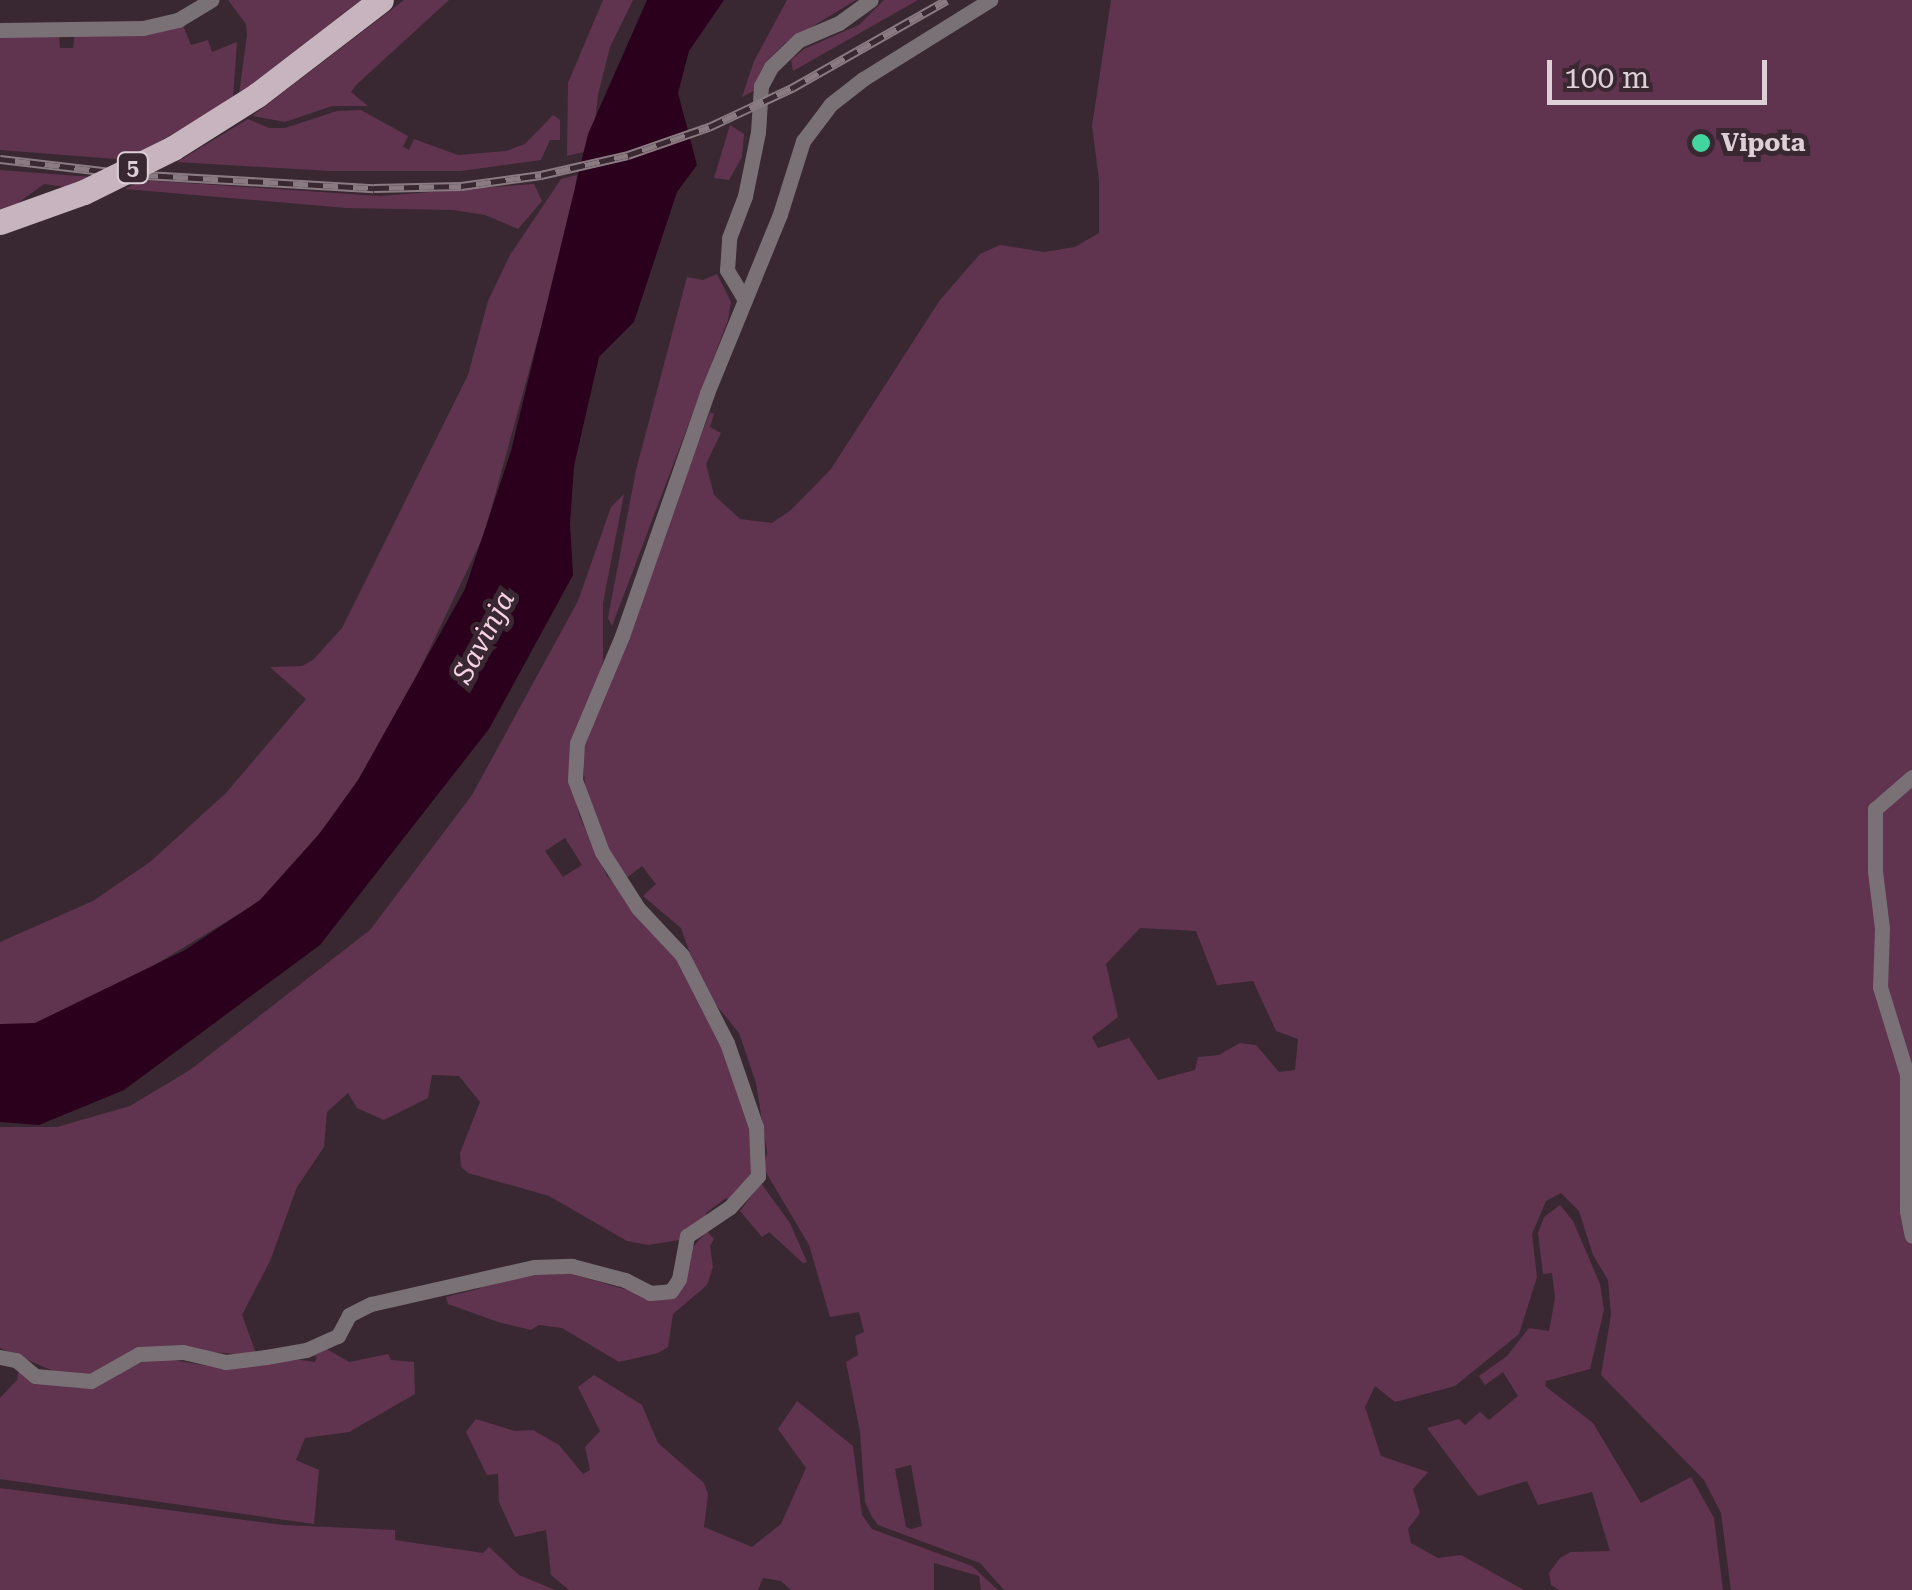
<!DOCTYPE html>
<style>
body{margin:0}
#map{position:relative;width:1912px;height:1590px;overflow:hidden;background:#392831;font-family:"Roboto Serif",serif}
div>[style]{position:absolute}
.green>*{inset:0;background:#60344e}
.water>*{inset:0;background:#2a001c}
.street>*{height:15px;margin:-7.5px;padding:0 7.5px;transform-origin:7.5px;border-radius:7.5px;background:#7a7176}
.primary>*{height:25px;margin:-12.5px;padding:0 12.5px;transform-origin:12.5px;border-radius:12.5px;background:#c7b4be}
.rail>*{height:9px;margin-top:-4.5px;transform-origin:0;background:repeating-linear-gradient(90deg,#392831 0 15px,#8a7b83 0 30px);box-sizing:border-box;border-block:2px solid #8a7b83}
.primary-bridge>*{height:25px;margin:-12.5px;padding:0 12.5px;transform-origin:12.5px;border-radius:12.5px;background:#c7b4be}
.dots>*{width:28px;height:28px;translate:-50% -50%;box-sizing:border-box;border:5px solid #392831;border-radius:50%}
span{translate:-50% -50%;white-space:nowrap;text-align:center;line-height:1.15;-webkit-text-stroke:10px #392831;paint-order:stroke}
.shield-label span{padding:2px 8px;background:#392831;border:2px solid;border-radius:8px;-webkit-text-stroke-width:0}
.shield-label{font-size:22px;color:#dcd0d6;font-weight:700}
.poi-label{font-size:25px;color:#dcd0d6;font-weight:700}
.left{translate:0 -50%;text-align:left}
.water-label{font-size:28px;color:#f5d3e5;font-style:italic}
.scale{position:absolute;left:1547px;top:60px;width:220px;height:45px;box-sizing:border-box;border:5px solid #dcd0d6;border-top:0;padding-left:12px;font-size:30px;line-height:35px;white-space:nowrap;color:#dcd0d6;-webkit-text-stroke:8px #392831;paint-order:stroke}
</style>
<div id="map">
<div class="green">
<div style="clip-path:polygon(228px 0,361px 0,239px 94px,247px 35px,246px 24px)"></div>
<div style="clip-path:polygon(404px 0,449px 0,356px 85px,351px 92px,368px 106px,332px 106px,285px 122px,252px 116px)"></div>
<div style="clip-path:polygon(603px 0,633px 0,610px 47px,598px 95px,592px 150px,567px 156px,568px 83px)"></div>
<div style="clip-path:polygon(787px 0,856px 0,785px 43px,768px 60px,759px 88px,742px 97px,754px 61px)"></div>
<div style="clip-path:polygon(884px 0,918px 0,793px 71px,791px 60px,804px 49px,859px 25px)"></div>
<div style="clip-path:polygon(evenodd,1111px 0,1912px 0,1912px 1590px,1731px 1590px,1721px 1513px,1704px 1480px,1601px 1375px,1611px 1315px,1608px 1280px,1593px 1255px,1579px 1211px,1561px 1193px,1546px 1201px,1532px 1234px,1537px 1277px,1519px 1334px,1455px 1386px,1395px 1402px,1375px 1386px,1365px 1407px,1381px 1456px,1428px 1472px,1413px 1489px,1420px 1513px,1408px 1529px,1411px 1543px,1438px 1558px,1461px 1555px,1524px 1590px,1004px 1590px,980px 1563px,878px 1525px,872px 1517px,865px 1502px,860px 1432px,846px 1362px,858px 1355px,855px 1336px,864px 1332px,859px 1312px,830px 1317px,809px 1245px,764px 1169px,767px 1152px,756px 1083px,739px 1033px,703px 989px,681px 928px,643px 896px,656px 884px,642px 866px,625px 879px,610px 858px,586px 795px,582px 752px,710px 412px,714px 414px,710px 427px,721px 433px,706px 464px,714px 495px,740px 519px,772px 523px,791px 510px,831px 469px,940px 300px,980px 254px,1000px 245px,1044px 252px,1075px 247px,1099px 233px,1099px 180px,1092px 126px,1111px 0,1140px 928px,1196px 931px,1217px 985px,1253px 981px,1276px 1031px,1298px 1039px,1295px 1070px,1279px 1072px,1256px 1045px,1240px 1043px,1219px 1055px,1198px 1057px,1195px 1070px,1158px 1080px,1129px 1038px,1098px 1048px,1092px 1037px,1118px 1017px,1106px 964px,1140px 928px,1111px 0,911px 1465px,922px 1526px,911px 1529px,906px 1527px,895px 1469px,911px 1465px)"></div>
<div style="clip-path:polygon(182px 23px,191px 45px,208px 40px,212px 52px,237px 42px,233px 98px,129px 160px,0 150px,0 33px,59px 34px,60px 48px,73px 48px,75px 33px)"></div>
<div style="clip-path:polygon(361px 110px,408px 136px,403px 147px,409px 150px,414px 139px,458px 155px,506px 151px,525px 144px,553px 115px,560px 120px,560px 140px,550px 140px,541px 160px,461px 171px,330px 171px,177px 162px,248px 119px,269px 128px,285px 128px,337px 111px)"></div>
<div style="clip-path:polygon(730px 125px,744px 134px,742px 157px,729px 180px,714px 178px)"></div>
<div style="clip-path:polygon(0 170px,91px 177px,65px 187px,44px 184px,18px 203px,0 209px)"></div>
<div style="clip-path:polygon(577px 175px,571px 218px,484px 535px,376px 761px,282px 881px,254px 905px,118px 987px,28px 1026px,0 1027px,0 942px,93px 901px,150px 862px,226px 793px,306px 699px,270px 667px,302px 666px,313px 660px,342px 628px,468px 375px,488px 301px,510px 255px,561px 179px)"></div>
<div style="clip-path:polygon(142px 180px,380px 196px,534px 184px,542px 201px,518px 229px,485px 215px,453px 210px,346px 208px,125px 189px)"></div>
<div style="clip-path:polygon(717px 274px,731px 302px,728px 320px,612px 626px,608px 618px,636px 470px,687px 277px,703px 280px)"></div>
<div style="clip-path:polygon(evenodd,624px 494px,603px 603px,603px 661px,572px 780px,579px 815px,607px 876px,636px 907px,657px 921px,730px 1041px,748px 1110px,752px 1171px,742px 1191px,731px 1202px,726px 1198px,706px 1213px,706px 1219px,686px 1239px,648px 1245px,627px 1241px,549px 1196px,468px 1173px,461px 1167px,460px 1153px,480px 1102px,459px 1076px,432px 1075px,428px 1098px,384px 1120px,357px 1108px,348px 1093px,327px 1112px,324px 1147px,297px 1187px,270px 1261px,242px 1315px,257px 1356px,169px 1348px,85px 1376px,58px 1373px,0 1348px,0 1127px,57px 1127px,130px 1106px,190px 1070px,370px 930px,472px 795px,578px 601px,611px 507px,624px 494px,565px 838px,582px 865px,563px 877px,545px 851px,565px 838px)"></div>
<div style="clip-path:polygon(761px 1183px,790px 1223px,807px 1262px,803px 1263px,769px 1232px,762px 1237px,740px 1211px)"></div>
<div style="clip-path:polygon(1560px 1205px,1573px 1221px,1600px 1284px,1604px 1310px,1590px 1369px,1546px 1381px,1545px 1386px,1593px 1423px,1641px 1503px,1691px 1477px,1714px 1518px,1723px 1590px,1559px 1590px,1551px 1585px,1549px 1573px,1560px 1558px,1571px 1552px,1610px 1551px,1592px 1492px,1538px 1505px,1527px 1481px,1478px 1496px,1427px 1428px,1459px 1419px,1465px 1425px,1480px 1412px,1489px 1420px,1518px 1396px,1503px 1372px,1485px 1385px,1479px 1376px,1507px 1356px,1529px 1328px,1549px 1331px,1555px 1298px,1552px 1273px,1543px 1274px,1538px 1233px,1544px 1217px)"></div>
<div style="clip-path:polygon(707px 1231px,714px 1239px,710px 1246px,713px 1267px,707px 1285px,673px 1314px,668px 1347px,658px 1353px,619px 1362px,562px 1328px,539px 1325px,531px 1330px,498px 1322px,448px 1304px,446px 1297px,478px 1289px,509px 1273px,562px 1271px,641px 1294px,685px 1279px,692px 1248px)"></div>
<div style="clip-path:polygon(325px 1348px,349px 1362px,388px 1354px,391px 1360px,414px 1362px,415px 1394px,349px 1432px,305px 1438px,296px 1460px,319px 1470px,314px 1524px,0 1479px,0 1398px,17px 1380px,19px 1367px,58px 1385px,79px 1388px,132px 1364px,160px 1358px,215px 1367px,294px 1359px,315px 1362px,317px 1357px,311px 1355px)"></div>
<div style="clip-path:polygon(594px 1375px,642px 1405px,658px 1443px,704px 1483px,708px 1494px,704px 1527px,752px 1547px,781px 1524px,806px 1468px,778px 1429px,797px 1401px,853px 1446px,862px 1515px,872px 1529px,972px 1566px,998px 1590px,981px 1590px,979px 1576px,934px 1563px,934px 1590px,791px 1590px,781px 1581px,763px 1578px,758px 1590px,569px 1590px,551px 1575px,546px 1530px,515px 1537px,499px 1502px,498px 1474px,487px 1475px,466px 1432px,476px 1419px,515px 1431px,533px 1430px,559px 1445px,583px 1474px,590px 1470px,585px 1447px,600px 1431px,578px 1387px)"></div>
<div style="clip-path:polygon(0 1488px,283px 1525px,395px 1530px,395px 1540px,483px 1553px,489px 1547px,519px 1575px,555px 1590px,0 1590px)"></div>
</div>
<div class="water">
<div style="clip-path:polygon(647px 0,724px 0,689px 51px,678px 93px,697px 165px,677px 192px,634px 322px,599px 357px,574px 466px,570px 524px,573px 575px,489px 729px,320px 945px,124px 1090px,39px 1125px,0 1122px,0 1024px,35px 1023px,185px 950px,260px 900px,320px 833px,358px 780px,465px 589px,511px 451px,588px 134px)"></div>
</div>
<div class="street">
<div style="left:0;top:30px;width:143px;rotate:-0.8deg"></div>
<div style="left:143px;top:28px;width:36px;rotate:-13deg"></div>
<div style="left:178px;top:20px;width:39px;rotate:-31deg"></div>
<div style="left:745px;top:300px;width:35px;rotate:-121deg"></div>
<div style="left:727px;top:270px;width:32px;rotate:-86deg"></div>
<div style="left:729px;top:238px;width:45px;rotate:-69.1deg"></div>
<div style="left:745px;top:196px;width:65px;rotate:-78.5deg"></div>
<div style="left:758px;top:132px;width:46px;rotate:-86.3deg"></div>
<div style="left:761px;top:86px;width:21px;rotate:-62deg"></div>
<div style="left:771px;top:67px;width:39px;rotate:-44deg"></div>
<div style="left:799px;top:40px;width:43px;rotate:-23deg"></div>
<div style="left:839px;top:23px;width:39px;rotate:-36deg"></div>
<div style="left:1912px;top:777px;width:49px;rotate:139.1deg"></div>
<div style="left:1875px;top:809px;width:62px;rotate:90deg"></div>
<div style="left:1875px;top:871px;width:57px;rotate:83deg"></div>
<div style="left:1882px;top:928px;width:59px;rotate:91.9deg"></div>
<div style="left:1880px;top:987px;width:91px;rotate:72.8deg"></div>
<div style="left:1907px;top:1074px;width:137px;rotate:90deg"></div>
<div style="left:1907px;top:1211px;width:25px;rotate:79deg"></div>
<div style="left:0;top:1357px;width:16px;rotate:11deg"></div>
<div style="left:16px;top:1360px;width:25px;rotate:40deg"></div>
<div style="left:35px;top:1376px;width:56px;rotate:5.1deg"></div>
<div style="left:91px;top:1381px;width:55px;rotate:-29.4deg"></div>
<div style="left:139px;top:1354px;width:44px;rotate:-2.6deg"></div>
<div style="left:183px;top:1352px;width:44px;rotate:13.1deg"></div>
<div style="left:226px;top:1362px;width:40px;rotate:-7.1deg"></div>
<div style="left:266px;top:1357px;width:41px;rotate:-9.9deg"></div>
<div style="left:306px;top:1350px;width:35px;rotate:-24deg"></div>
<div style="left:338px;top:1336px;width:24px;rotate:-62deg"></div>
<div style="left:349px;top:1315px;width:25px;rotate:-27deg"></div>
<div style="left:371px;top:1304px;width:167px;rotate:-12.8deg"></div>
<div style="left:534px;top:1267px;width:38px;rotate:-2deg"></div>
<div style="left:572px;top:1266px;width:55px;rotate:14.8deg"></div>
<div style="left:625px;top:1280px;width:28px;rotate:27deg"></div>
<div style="left:650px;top:1293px;width:21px;rotate:-5deg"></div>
<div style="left:671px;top:1291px;width:14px;rotate:-56deg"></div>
<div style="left:679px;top:1279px;width:44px;rotate:-79.5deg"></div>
<div style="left:687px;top:1236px;width:52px;rotate:-34deg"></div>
<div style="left:730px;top:1207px;width:42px;rotate:-47.9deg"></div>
<div style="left:758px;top:1176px;width:49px;rotate:-92.3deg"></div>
<div style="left:756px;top:1127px;width:89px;rotate:-109deg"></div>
<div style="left:727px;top:1043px;width:99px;rotate:-117.1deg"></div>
<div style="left:682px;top:955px;width:64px;rotate:-133.1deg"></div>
<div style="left:638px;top:908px;width:67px;rotate:-122.7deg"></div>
<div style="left:602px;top:852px;width:77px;rotate:-110.6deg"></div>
<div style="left:575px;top:780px;width:37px;rotate:-87deg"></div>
<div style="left:577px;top:743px;width:116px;rotate:-67.2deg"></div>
<div style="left:622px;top:636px;width:257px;rotate:-70.7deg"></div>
<div style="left:707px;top:393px;width:193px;rotate:-67.8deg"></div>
<div style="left:780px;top:214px;width:77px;rotate:-72.5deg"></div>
<div style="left:803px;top:141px;width:46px;rotate:-52.9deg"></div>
<div style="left:831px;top:104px;width:41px;rotate:-38deg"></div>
<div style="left:863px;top:79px;width:150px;rotate:-31.9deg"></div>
</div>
<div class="primary">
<div style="left:257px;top:95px;width:156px;rotate:-37.5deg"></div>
</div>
<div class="rail">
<div style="left:0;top:159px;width:129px;rotate:6.7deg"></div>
<div style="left:128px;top:174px;width:246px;rotate:3.3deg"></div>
<div style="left:374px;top:188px;width:87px;rotate:-1.3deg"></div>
<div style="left:461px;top:186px;width:81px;rotate:-7.8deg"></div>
<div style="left:541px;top:175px;width:89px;rotate:-12.9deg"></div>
<div style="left:628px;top:155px;width:86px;rotate:-19.1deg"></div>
<div style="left:709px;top:127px;width:92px;rotate:-25.2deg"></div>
<div style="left:792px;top:88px;width:178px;rotate:-29.6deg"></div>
</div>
<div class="primary-bridge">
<div style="left:0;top:222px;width:89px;rotate:-19.7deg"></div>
<div style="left:84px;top:192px;width:99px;rotate:-26.3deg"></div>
<div style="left:173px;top:148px;width:99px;rotate:-32.2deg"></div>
</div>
<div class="dots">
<div style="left:1701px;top:143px;background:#43d4a0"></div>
</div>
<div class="shield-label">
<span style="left:133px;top:168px">5</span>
</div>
<div class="poi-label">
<span class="left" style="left:1721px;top:143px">Vipota</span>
</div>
<div class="water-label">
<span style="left:484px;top:637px;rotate:-62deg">Savinja</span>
</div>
<div class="scale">100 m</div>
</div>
